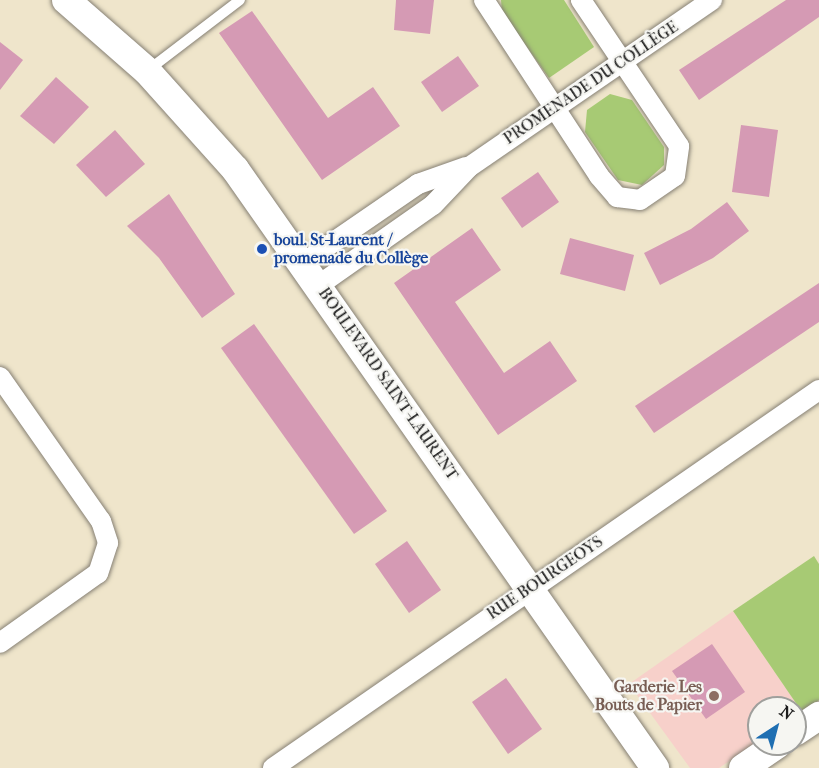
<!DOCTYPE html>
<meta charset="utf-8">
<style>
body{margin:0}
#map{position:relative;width:819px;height:768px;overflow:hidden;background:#efe5cb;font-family:"IM FELL French Canon",serif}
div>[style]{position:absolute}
.built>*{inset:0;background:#f7d0ca}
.green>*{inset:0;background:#a7ca74}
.building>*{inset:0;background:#d59ab4}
.roads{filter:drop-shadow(0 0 2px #868074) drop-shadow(0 0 2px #868074)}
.lane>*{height:10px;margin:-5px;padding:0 5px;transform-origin:5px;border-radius:5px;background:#fff}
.street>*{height:20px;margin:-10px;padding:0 10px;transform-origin:10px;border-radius:10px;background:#fff}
.secondary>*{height:28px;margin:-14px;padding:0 14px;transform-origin:14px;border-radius:14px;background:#fff}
.dots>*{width:16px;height:16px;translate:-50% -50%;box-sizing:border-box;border:3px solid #f6f6f2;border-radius:50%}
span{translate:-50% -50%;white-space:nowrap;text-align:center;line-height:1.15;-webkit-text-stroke:4.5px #f6f6f2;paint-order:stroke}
.street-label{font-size:16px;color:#1c1c1c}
.transit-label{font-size:16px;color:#164399;font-weight:700}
.left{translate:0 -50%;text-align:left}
.education-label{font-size:16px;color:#785e54;font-weight:700}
.right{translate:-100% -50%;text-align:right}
.north{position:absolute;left:747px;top:696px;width:60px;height:60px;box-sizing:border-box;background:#f6f6f2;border:2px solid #9f9f9c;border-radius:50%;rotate:36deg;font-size:16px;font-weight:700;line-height:24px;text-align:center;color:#1c1c1c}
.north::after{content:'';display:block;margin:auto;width:21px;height:27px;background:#1f6fb2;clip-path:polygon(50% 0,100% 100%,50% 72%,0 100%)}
</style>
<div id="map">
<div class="built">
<div style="clip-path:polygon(733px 611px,802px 712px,795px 717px,795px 708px,759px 708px,759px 741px,719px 768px,690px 768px,629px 684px)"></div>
</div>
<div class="green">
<div style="clip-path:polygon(501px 0,564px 0,594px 47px,549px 78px,502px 12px)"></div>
<div style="clip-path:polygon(610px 94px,632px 100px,664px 147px,664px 165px,642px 185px,618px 180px,585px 132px,587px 110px)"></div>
<div style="clip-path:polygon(814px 556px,819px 564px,819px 700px,802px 712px,733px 611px)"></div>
</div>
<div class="building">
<div style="clip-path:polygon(396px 0,434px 0,430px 34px,394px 30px)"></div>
<div style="clip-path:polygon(786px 0,819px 0,819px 17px,699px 100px,679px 70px)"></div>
<div style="clip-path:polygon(252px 11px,328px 118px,373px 87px,400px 126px,322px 180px,219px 33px)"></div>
<div style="clip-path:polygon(0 42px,23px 60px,0 90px)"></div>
<div style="clip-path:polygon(458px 56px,479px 86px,442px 112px,421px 82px)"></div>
<div style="clip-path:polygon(56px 77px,89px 107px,54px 144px,20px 116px)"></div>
<div style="clip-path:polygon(741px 125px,778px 130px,769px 197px,732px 192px)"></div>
<div style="clip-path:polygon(115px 130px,145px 164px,106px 197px,76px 165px)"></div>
<div style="clip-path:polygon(538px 172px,559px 202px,522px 228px,501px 198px)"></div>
<div style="clip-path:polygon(169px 194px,235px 294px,202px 318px,159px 258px,127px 226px)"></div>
<div style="clip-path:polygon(727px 202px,749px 231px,713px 258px,660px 285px,644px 253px,691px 229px)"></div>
<div style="clip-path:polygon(472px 228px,501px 270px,455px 302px,504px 373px,550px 341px,577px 381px,498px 435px,394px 283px)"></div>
<div style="clip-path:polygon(570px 238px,634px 255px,625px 291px,560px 274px)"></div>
<div style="clip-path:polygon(819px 283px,819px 322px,654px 433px,635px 406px)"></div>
<div style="clip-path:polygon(254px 324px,387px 511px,354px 534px,221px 348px)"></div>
<div style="clip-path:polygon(407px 541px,441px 590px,409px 613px,375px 564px)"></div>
<div style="clip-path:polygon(712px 644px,745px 692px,706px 719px,672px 671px)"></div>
<div style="clip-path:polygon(506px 678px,542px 729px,508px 754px,472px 702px)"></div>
</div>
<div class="roads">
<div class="lane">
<div style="left:147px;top:71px;width:117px;rotate:-37.4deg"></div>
</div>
<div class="street">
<div style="left:484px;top:0;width:210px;rotate:56.8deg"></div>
<div style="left:599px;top:176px;width:28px;rotate:49deg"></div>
<div style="left:617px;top:197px;width:23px;rotate:7deg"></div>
<div style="left:640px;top:200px;width:42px;rotate:-34.4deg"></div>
<div style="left:675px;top:176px;width:30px;rotate:-82deg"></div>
<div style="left:679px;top:146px;width:176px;rotate:-123.9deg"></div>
<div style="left:303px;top:263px;width:140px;rotate:-34.5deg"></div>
<div style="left:418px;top:184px;width:51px;rotate:-19.5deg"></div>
<div style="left:319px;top:285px;width:139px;rotate:-35.1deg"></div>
<div style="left:433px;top:205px;width:52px;rotate:-46.5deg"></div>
<div style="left:469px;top:167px;width:295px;rotate:-34.5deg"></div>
<div style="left:0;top:377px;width:176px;rotate:55deg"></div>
<div style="left:101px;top:521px;width:23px;rotate:72deg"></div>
<div style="left:108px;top:543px;width:32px;rotate:108deg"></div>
<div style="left:98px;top:573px;width:120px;rotate:144.5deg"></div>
<div style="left:273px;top:768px;width:664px;rotate:-34.7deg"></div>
</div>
<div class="secondary">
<div style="left:66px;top:0;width:108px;rotate:41.2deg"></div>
<div style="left:147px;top:71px;width:132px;rotate:48.1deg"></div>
<div style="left:235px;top:169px;width:732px;rotate:54.96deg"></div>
<div style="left:795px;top:732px;width:29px;rotate:-34deg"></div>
<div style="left:743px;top:768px;width:42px;rotate:-34.4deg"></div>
</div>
</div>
<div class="dots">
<div style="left:262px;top:249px;background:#1a4fb4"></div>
<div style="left:714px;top:696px;background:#8d6e63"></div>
</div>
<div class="street-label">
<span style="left:591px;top:83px;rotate:-34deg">PROMENADE DU COLLÈGE</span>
<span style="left:388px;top:384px;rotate:55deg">BOULEVARD SAINT-LAURENT</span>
<span style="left:545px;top:578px;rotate:-34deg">RUE BOURGEOYS</span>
</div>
<div class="transit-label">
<span class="left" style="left:274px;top:249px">boul. St-Laurent /<br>promenade du Collège</span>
</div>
<div class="education-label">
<span class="right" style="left:702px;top:696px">Garderie Les<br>Bouts de Papier</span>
</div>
<div class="north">N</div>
</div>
